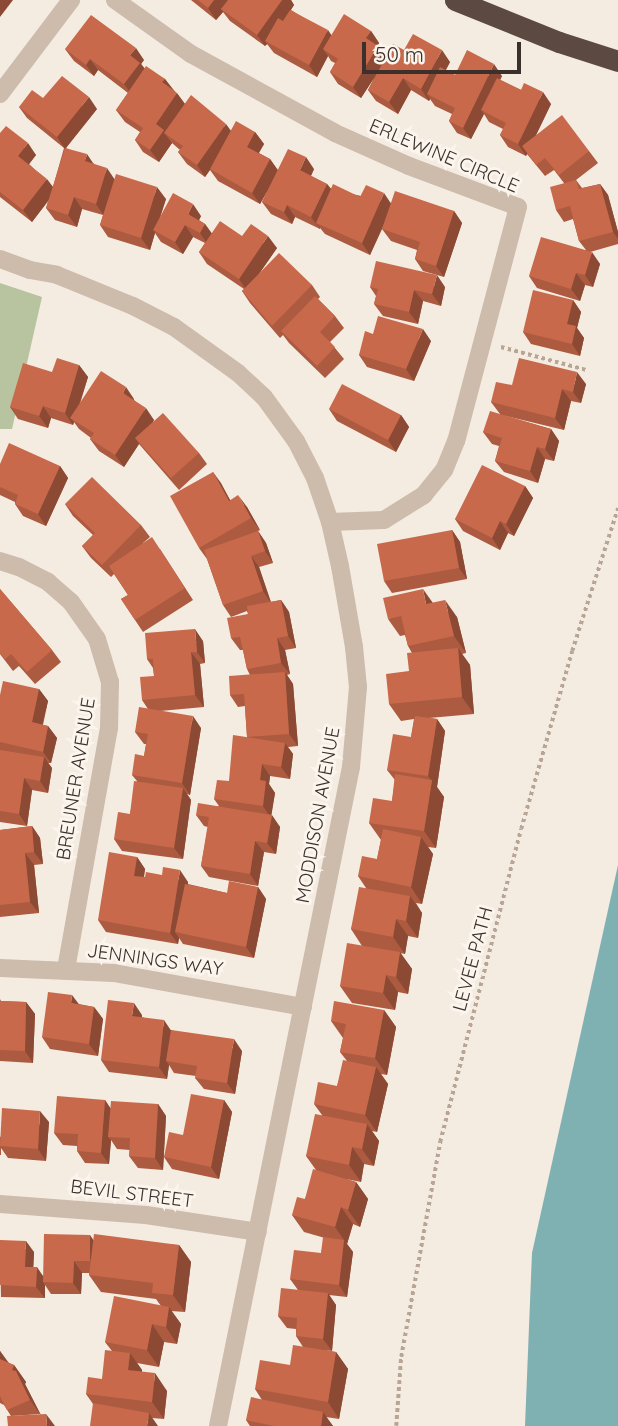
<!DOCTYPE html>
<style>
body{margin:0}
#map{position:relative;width:618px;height:1426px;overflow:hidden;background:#f4ebe1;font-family:Quicksand,sans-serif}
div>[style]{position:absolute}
.green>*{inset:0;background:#b8c4a0}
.water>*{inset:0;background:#7fb0b2}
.path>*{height:3.5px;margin-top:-1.75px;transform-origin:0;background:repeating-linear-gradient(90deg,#b9a596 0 3.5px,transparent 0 7px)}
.minor>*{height:18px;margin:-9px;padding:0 9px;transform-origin:9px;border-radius:9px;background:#cdbbac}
.motorway>*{height:21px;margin:-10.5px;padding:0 10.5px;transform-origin:10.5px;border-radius:10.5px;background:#5c4a42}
.wall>*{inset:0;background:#ac5a40}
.shaded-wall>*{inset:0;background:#8c4a34}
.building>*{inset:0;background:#c8694b}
span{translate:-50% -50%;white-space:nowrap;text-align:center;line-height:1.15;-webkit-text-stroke:6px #fbf5ee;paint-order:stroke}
.street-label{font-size:19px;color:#3b302b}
.scale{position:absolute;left:362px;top:42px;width:159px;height:32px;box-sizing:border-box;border:4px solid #3b302b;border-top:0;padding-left:9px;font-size:21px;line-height:24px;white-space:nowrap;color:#3b302b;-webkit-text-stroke:5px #fbf5ee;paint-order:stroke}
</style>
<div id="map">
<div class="green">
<div style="clip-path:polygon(0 283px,42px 297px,12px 429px,0 429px)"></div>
</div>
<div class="water">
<div style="clip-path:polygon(618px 865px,618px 1426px,525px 1426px,532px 1253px)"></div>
</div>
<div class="path">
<div style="left:501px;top:347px;width:88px;rotate:15.1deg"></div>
<div style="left:396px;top:1426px;width:69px;rotate:-85.9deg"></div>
<div style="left:401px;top:1357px;width:219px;rotate:-79.7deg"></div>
<div style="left:440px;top:1142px;width:323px;rotate:-75.5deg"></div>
<div style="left:521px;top:829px;width:185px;rotate:-74deg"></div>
<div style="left:572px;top:651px;width:150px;rotate:-72.2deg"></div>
</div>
<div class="minor">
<div style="left:115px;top:0;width:93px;rotate:35.4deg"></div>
<div style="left:191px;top:54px;width:164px;rotate:28.7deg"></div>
<div style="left:335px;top:133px;width:81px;rotate:24deg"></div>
<div style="left:409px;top:166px;width:116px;rotate:20.6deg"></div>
<div style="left:518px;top:207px;width:242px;rotate:104.8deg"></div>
<div style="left:456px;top:441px;width:31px;rotate:112deg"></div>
<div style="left:444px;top:470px;width:32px;rotate:129deg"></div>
<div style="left:424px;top:495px;width:47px;rotate:148deg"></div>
<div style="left:384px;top:520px;width:54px;rotate:177.9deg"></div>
<div style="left:0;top:94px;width:118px;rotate:-52.9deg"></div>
<div style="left:0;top:259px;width:32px;rotate:20deg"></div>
<div style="left:30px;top:270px;width:27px;rotate:10deg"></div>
<div style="left:57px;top:275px;width:82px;rotate:22.2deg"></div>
<div style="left:133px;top:306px;width:46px;rotate:27.1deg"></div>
<div style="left:174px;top:327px;width:79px;rotate:35.7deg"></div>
<div style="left:238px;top:373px;width:35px;rotate:43deg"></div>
<div style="left:264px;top:397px;width:54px;rotate:54deg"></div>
<div style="left:296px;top:441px;width:42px;rotate:62.8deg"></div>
<div style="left:315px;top:478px;width:46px;rotate:71.2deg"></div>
<div style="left:330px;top:522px;width:45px;rotate:77.2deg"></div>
<div style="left:340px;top:566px;width:82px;rotate:80.2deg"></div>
<div style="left:354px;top:647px;width:40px;rotate:84.3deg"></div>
<div style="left:358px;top:687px;width:80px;rotate:95deg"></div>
<div style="left:351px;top:767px;width:672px;rotate:101.41deg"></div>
<div style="left:0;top:561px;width:20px;rotate:18deg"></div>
<div style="left:19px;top:567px;width:33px;rotate:27deg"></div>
<div style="left:48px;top:582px;width:30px;rotate:41deg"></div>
<div style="left:71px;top:602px;width:45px;rotate:54.9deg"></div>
<div style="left:97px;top:639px;width:45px;rotate:73.2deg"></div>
<div style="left:110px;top:682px;width:46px;rotate:91.2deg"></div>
<div style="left:109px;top:728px;width:245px;rotate:100.1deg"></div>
<div style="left:0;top:968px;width:114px;rotate:2.5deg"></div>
<div style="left:114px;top:973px;width:192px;rotate:10.2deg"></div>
<div style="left:0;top:1204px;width:146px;rotate:4.3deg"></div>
<div style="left:146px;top:1215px;width:113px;rotate:8.6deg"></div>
</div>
<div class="motorway">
<div style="left:455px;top:0;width:112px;rotate:22deg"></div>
<div style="left:559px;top:42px;width:62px;rotate:17.9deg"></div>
</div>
<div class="wall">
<div style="clip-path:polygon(191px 0,291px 0,294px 5px,291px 10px,331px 35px,371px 31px,379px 43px,378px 46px,386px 57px,404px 50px,450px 62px,446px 70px,455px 75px,502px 76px,500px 80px,551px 104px,536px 135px,589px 151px,598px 163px,576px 180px,582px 188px,600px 184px,608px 195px,618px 232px,618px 244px,590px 252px,600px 264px,593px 287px,585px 285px,580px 301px,537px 288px,529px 276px,586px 250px,579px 241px,573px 219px,564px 222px,556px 210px,564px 183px,554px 170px,545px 176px,527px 154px,526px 156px,508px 147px,500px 135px,503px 129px,489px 122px,484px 114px,471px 139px,457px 133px,449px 121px,452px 114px,435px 106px,430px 99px,429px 101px,411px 90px,398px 114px,376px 101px,368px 90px,374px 78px,361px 98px,338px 84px,330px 72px,335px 63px,331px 61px,328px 56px,317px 77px,274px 53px,267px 44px,265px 46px,230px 21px,223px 12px,216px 20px)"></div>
<div style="clip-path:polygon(65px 49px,144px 60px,141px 64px,145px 69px,165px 79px,185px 104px,231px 131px,255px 132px,264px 144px,259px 153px,270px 159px,278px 170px,314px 169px,311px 176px,327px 184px,331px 189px,391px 203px,454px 211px,462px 223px,444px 277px,423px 271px,415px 259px,417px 250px,391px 241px,382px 229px,384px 225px,370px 255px,325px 234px,320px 228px,320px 229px,295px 217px,292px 224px,271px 214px,262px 202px,268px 190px,260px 204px,218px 181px,210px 170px,205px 177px,187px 164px,178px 152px,180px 150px,172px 143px,159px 162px,143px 152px,135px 140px,140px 132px,125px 122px,116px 110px,128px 93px,98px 70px,94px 76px,74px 61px)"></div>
<div style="clip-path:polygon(43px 98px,97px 109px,66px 148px,94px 164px,114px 179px,166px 199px,160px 218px,201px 216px,199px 220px,205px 224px,212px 234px,242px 236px,277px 248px,259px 274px,312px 285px,320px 297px,318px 299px,335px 316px,344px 328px,330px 342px,344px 359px,325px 378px,289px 343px,283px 335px,280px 338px,250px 303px,242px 291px,244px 289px,207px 264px,199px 252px,205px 243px,193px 237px,183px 254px,161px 242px,155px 233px,150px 250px,108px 237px,100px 225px,103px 215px,82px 209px,77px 227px,55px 220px,46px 208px,49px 199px,32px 222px,0 197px,0 133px,36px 155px,29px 164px,53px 187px,64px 148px,27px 118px,19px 107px)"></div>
<div style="clip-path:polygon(370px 287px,445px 287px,441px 306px,423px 301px,418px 324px,383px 316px,374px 304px,376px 296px)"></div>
<div style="clip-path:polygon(573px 300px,581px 312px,577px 328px,584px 338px,580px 356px,531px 344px,523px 332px)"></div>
<div style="clip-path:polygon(373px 334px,431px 341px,414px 381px,367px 367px,359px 355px)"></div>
<div style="clip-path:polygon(79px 365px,88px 377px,80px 404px,134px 399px,134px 400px,154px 420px,153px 422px,199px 453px,207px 464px,179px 490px,139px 444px,124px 467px,99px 451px,90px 439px,91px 438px,79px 429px,74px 422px,73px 425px,51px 418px,48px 428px,18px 419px,10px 407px,52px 372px)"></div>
<div style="clip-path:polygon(586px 384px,581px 403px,571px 401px,564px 430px,502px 415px,551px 429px,559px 441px,554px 461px,545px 459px,538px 483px,504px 472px,495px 461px,499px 446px,492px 444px,483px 432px,500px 414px,491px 402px,512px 385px)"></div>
<div style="clip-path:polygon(329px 409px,401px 415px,409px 427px,396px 452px,337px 421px)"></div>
<div style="clip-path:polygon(0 464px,60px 466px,68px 478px,46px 526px,23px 516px,15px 504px,15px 502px,0 495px)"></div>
<div style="clip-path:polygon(213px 472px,230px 500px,247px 507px,260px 530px,258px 531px,266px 543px,273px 563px,259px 567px,271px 602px,281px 600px,289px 612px,296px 648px,285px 650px,290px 674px,287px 675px,293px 684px,298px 746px,288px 747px,293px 754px,290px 779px,270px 776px,269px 784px,275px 793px,271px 815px,280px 827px,276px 854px,264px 852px,258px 886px,209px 877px,201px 866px,208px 827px,204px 826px,196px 815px,219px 806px,214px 799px,229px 781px,247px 737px,245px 706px,238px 707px,230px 695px,250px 675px,247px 669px,243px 650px,240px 650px,231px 638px,248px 614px,247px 611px,231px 617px,223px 605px,207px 559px,199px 548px)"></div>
<div style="clip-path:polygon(525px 486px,533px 498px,514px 536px,508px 533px,500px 550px,463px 531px,455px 519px)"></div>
<div style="clip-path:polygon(65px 504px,141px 525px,150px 537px,143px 543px,160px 549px,193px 600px,143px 632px,121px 599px,128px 595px,114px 574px,111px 577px,91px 558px,82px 546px,93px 535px,73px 516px)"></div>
<div style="clip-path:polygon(452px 530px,460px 542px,467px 579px,392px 593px,384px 581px)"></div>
<div style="clip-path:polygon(0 589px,52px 650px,61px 662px,35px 684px,19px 666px,13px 671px,0 654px)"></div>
<div style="clip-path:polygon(432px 603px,457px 617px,466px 653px,462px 654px,470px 665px,474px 714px,429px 718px,437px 719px,445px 731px,437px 787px,444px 797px,436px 848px,428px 847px,433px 854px,422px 904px,416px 903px,422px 913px,418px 938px,408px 936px,405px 954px,400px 953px,412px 969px,408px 994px,398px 992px,395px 1010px,352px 1003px,340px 986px,362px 946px,351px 929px,366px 888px,358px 876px,377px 859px,381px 840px,369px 823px,392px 801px,395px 780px,387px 770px,411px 737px,414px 719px,401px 721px,389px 704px,409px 671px,412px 653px,408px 646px,405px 635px,400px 636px,388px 619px)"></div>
<div style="clip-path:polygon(203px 641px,205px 663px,200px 664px,204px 707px,160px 711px,201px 728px,190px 795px,187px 794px,191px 800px,183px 859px,122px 851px,114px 839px,130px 814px,137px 781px,132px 775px,144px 756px,146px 744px,144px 744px,135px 732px,148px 709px,142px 700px,154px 676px,153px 668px,147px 659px)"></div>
<div style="clip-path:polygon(39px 689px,48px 701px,43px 725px,48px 726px,57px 738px,51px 763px,48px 763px,52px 768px,48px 793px,32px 790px,27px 826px,0 822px,0 695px)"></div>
<div style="clip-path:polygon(32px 826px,40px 838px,43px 864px,34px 865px,39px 913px,0 917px,0 830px)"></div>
<div style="clip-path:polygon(137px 857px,145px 869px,144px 877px,162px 875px,188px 882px,188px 884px,227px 893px,258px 887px,266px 899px,254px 958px,183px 944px,179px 938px,178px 944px,106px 932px,98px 920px)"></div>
<div style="clip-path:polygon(0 999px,1px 1001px,26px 1002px,35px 1014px,33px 1063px,0 1061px)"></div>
<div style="clip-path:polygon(79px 1004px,94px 1007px,103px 1019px,98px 1056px,50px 1049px,42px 1037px)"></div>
<div style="clip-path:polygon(384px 1010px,396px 1027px,387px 1075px,381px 1074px,388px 1084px,377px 1132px,372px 1131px,379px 1141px,374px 1166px,364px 1164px,361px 1182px,346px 1179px,356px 1182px,368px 1199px,360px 1227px,353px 1224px,347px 1244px,353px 1252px,347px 1297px,329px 1295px,336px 1305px,332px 1351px,322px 1350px,336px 1352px,348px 1369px,339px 1419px,326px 1417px,333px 1426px,250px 1426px,246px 1420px,262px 1400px,255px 1389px,290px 1365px,303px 1347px,296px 1336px,296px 1329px,287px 1328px,278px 1316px,298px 1290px,290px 1279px,321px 1253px,325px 1238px,304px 1232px,292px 1215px,305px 1199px,316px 1170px,306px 1156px,322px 1115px,314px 1104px,337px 1086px,347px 1061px,340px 1052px,343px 1038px,331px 1021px)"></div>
<div style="clip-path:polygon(142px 1015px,142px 1017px,171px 1030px,242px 1051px,235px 1094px,204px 1089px,195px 1078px,196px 1076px,174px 1073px,169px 1065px,167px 1079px,109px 1072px,101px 1060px)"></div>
<div style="clip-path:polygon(105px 1100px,110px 1108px,158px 1104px,166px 1116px,163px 1170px,138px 1168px,129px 1156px,130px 1150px,117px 1149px,111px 1140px,109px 1164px,85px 1163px,77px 1151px,77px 1146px,63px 1145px,54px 1133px)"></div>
<div style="clip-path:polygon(224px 1100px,232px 1112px,219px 1179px,172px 1169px,164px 1157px,183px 1135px)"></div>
<div style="clip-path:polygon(49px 1122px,46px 1161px,8px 1158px,1px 1148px,1px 1155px,0 1155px,0 1137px)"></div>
<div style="clip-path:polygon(0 1240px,34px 1252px,33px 1267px,43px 1276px,93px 1240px,179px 1245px,191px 1262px,185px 1312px,171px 1311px,181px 1324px,177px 1344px,164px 1342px,159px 1367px,137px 1363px,142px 1370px,142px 1372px,167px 1391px,164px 1419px,152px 1418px,93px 1404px,86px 1394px,102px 1379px,112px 1351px,105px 1342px,161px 1306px,156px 1299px,101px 1292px,89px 1275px,89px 1273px,82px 1273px,81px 1294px,51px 1294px,45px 1285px,45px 1298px,1px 1297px)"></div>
<div style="clip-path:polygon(0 1351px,9px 1363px,14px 1365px,26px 1382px,25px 1384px,40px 1414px,11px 1416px,4px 1405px,0 1403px)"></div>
</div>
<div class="shaded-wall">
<div style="clip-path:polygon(0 0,13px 0,0 17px)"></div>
<div style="clip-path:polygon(214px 0,232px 0,221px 9px,223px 12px,216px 20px,208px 8px)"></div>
<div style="clip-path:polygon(282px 0,291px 0,294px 5px,268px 43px,265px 41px,267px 44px,265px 46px,257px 35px)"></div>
<div style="clip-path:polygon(328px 30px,336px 42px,323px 49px,328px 56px,317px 77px,309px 65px)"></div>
<div style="clip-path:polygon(371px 31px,379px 43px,375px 50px,366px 38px)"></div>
<div style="clip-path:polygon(378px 46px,387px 58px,361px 98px,353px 87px)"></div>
<div style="clip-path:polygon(136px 48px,144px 60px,141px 64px,149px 74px,133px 96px,124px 84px,130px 55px)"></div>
<div style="clip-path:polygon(442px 50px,450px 62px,431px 96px,427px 94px,430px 99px,429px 101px,421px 89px)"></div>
<div style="clip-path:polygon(90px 59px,98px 70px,94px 76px,86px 65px)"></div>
<div style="clip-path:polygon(494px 64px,502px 76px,484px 112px,481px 110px,484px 114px,471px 139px,463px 128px)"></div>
<div style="clip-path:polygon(403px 78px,411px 90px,398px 114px,389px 102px)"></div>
<div style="clip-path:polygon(165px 79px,173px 90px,162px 82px)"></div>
<div style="clip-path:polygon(543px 92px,551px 104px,526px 156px,518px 144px)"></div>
<div style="clip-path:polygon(177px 93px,185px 104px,165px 134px,172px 143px,159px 162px,150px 150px,156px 124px)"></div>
<div style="clip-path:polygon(89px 97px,97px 109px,65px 149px,57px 137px)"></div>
<div style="clip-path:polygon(226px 124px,234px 135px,205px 177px,197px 165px)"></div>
<div style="clip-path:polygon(255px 132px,264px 144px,255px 159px,247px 147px)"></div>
<div style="clip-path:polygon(28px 143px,36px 155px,26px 168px,18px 156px)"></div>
<div style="clip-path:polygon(87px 154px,95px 166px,85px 161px)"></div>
<div style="clip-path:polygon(306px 157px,314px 169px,308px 182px,300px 170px)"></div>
<div style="clip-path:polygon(270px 159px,278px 171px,260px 204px,252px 193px)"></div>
<div style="clip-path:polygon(107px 168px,115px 180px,104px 216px,96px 204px)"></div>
<div style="clip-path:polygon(47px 179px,56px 191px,32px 222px,23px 210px)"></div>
<div style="clip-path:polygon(327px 184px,336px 195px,316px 223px,320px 228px,320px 229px,311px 217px)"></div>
<div style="clip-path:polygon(600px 184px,608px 195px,618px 232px,618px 239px,613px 232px)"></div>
<div style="clip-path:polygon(157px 187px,166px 199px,155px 232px,153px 230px,155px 233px,150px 250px,141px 238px)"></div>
<div style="clip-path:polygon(384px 193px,392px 205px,370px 255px,362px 243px)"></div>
<div style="clip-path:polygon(74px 197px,82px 209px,77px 227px,68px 215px)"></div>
<div style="clip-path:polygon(193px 204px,201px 216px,196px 226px,188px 214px)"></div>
<div style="clip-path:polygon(287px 205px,295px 217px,292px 224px,284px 212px)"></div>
<div style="clip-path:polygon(454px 211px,462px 223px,444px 277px,436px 266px)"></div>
<div style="clip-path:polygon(205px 224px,213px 235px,208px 245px,200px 233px)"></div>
<div style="clip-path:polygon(185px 225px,193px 237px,183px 254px,175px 242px)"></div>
<div style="clip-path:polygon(268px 236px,277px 248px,247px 291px,239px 279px)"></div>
<div style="clip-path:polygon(592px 252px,600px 264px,593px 287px,585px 275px)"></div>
<div style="clip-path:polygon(576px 273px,585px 285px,580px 301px,571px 289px)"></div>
<div style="clip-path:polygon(437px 275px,445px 287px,441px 306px,432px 294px)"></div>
<div style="clip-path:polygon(414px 290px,423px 301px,418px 324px,409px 312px)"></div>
<div style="clip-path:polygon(573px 300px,581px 312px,577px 328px,584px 338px,580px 356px,572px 344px,567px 324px)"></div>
<div style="clip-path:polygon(423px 329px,431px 341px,414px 381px,406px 369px)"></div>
<div style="clip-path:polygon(79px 365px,88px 377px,74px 420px,70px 418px,74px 422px,73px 425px,65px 413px)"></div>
<div style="clip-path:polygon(577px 372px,586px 384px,581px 403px,573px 392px)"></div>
<div style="clip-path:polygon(126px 387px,134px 399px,131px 405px,123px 393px)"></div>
<div style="clip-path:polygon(562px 389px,571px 401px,564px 430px,555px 418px)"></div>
<div style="clip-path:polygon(43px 406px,51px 418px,48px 428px,39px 416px)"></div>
<div style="clip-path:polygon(146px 408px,154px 420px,139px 443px,135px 438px,139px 444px,124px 467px,115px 455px)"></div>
<div style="clip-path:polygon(401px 415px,409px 427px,396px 452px,388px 440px)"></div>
<div style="clip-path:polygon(551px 429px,559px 441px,554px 461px,545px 449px)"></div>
<div style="clip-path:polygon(537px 447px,545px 459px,538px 483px,530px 471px)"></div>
<div style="clip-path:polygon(60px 466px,68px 478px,46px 526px,38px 514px)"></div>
<div style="clip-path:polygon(213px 472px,221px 483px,237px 513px,229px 501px)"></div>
<div style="clip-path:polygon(525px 486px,533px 498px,514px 536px,506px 524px)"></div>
<div style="clip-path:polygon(238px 495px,247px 507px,260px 530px,251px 518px)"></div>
<div style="clip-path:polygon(500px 521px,508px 533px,500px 550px,492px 538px)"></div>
<div style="clip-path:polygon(452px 530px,460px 542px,467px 579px,459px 568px)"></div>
<div style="clip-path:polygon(258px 531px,266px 543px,273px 563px,265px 551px)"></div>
<div style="clip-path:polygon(251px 556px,259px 567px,271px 603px,263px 591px)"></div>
<div style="clip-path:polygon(423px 589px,435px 606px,426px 604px)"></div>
<div style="clip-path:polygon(281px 600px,289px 612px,296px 648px,288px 636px)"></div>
<div style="clip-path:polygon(445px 600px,457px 617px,466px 653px,454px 636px)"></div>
<div style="clip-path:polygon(195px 629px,203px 641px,205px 663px,197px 652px)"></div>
<div style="clip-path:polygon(277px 638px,285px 650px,290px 674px,281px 663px)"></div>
<div style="clip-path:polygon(458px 648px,470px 665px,474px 714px,462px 697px)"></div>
<div style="clip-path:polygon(191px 652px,200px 664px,204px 707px,195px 695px)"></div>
<div style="clip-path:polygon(285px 672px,293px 684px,298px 746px,289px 734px)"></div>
<div style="clip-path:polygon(39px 689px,48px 701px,40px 734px,32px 722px)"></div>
<div style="clip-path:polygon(193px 716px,201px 728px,190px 795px,182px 783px)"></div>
<div style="clip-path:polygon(437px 719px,445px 731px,437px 787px,444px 797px,436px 848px,424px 831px,432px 781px,428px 776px)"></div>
<div style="clip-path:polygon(48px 726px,57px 738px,51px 763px,43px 752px)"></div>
<div style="clip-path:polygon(285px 743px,293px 754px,290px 779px,281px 767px)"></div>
<div style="clip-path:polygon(44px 757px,52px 768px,48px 793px,40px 781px)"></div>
<div style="clip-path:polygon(262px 764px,270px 776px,269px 784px,275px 793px,271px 818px,263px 806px,260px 780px)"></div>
<div style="clip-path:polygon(24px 778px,32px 790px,27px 826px,19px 814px)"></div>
<div style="clip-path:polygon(183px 788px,191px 800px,183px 859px,174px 848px)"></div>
<div style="clip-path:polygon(272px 815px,280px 827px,276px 854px,267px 843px)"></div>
<div style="clip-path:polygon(32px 826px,40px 838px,43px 864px,34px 852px)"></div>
<div style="clip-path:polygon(421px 837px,433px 854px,422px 904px,411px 887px)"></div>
<div style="clip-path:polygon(255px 841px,264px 852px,258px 886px,250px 874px)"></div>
<div style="clip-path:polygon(25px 853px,34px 865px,39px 913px,30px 902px)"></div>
<div style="clip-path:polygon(137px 857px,145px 869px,142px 887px,134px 876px)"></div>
<div style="clip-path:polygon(180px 870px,188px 882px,180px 933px,175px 932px,179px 938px,178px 944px,170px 933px)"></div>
<div style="clip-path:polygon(258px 887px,266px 899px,254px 958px,246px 947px)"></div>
<div style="clip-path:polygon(410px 896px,422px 913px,418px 938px,406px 921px)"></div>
<div style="clip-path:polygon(396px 919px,408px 936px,405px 954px,393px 937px)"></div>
<div style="clip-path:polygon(400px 952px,412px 969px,408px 994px,396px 977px)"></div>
<div style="clip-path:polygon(386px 975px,398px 992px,395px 1010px,383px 993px)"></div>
<div style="clip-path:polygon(72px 995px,81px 1007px,71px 1003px)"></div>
<div style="clip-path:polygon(26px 1002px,35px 1014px,33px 1063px,25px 1051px)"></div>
<div style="clip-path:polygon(134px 1003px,142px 1015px,140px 1028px,132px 1016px)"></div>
<div style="clip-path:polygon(94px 1007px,103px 1019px,98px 1056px,89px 1044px)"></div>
<div style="clip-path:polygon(384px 1010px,396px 1027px,387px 1075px,375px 1058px)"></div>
<div style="clip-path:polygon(164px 1020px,172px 1032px,166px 1061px,169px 1065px,167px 1079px,159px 1067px)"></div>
<div style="clip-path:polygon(234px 1039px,242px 1051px,235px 1094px,227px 1083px)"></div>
<div style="clip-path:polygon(376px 1067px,388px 1084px,377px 1132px,365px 1115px)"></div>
<div style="clip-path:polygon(105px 1100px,113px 1112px,108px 1137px,111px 1140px,109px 1164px,101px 1153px)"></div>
<div style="clip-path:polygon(224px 1100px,232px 1112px,219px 1179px,211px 1167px)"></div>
<div style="clip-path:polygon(158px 1104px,166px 1116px,163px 1170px,155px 1158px)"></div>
<div style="clip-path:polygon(40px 1111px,49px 1122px,46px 1161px,38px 1149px)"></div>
<div style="clip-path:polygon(367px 1124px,379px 1141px,374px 1166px,362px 1149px)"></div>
<div style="clip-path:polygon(352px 1147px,364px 1164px,361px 1182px,349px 1165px)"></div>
<div style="clip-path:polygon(356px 1182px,368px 1199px,360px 1227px,348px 1210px)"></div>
<div style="clip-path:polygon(341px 1207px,353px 1224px,347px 1244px,335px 1227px)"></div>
<div style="clip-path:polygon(90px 1235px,98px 1247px,90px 1261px)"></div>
<div style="clip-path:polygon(344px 1240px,353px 1252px,347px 1297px,339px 1285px)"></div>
<div style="clip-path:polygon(26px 1241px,34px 1252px,33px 1278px,25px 1267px)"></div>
<div style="clip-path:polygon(179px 1245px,191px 1262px,185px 1312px,173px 1295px)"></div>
<div style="clip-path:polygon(74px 1261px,82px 1273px,81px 1294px,73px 1283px)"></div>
<div style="clip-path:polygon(37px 1267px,45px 1279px,43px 1282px,45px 1285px,45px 1298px,36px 1287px)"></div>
<div style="clip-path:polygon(328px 1293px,336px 1305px,332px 1351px,323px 1339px)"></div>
<div style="clip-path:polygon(169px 1307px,181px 1324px,177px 1344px,166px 1327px)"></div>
<div style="clip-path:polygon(152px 1324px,164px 1342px,159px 1367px,147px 1350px)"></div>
<div style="clip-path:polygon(0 1351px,9px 1364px,0 1366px)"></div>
<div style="clip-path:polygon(336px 1352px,348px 1369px,339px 1419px,328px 1402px)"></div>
<div style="clip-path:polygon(130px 1353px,142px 1370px,140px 1387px,128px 1370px)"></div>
<div style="clip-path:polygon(14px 1365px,26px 1382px,25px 1384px,42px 1417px,30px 1400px,12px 1370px)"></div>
<div style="clip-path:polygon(155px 1373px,167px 1391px,164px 1419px,152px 1402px)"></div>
<div style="clip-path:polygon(323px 1412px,333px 1426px,321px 1426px)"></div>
<div style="clip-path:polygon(149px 1413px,158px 1426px,147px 1426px)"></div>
<div style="clip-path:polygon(46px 1414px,55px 1426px,47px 1426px)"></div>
</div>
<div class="building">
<div style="clip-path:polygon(198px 0,214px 0,208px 8px)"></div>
<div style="clip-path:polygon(228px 0,282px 0,257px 35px,221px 9px)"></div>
<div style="clip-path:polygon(290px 10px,328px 30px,309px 65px,265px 41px,278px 18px,283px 21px)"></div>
<div style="clip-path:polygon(344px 14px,371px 31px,366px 38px,378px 46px,353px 87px,330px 72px,338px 59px,323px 49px)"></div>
<div style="clip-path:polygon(91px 15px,136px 48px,130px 55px,140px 63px,124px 84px,90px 59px,86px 65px,65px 49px)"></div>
<div style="clip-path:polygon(413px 34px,442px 50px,421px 89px,403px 78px,389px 102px,368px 90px,393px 44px,404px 50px)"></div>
<div style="clip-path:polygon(467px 50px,494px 64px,463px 128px,449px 121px,455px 108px,427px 94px,440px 67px,455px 75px)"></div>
<div style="clip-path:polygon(146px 66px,165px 79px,162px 82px,177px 93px,156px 124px,164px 130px,150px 150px,135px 140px,143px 128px,116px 110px)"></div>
<div style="clip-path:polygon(62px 76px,89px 97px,57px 137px,19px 107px,32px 90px,43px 98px)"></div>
<div style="clip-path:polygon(497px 78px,521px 90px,524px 83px,543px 92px,518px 144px,500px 135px,506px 123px,481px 110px)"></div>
<div style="clip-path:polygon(191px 95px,226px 124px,197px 165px,178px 152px,183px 146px,164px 133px)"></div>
<div style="clip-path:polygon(562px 115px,589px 151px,559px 175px,545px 158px,536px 165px,522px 146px)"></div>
<div style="clip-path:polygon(236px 121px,255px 132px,247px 147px,270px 159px,252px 193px,210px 169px)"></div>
<div style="clip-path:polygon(6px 126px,28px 143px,18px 156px,47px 179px,23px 210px,0 192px,0 133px)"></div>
<div style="clip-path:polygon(65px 148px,87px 154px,85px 161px,107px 168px,96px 204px,74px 197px,68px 215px,46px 208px)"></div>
<div style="clip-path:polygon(288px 149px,306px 157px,300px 170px,327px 184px,311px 217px,287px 205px,284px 212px,262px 202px)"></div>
<div style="clip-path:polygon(116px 174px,157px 187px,141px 238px,100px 225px)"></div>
<div style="clip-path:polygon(576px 180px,579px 189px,600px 184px,613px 232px,579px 241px,570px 206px,556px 210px,550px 187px)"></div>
<div style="clip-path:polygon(333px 184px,360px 197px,366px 185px,384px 193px,362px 243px,316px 223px)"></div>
<div style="clip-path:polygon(395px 191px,454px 211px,436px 266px,415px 259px,420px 242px,382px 229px)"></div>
<div style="clip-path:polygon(173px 193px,193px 204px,188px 214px,205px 224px,200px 233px,185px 225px,175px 242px,153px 230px)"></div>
<div style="clip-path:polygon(220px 221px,242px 236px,251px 224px,268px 236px,239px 279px,199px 252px)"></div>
<div style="clip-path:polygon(541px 237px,592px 252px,585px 275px,576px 273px,571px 289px,529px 276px)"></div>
<div style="clip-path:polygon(279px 253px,312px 285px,272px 326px,242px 291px)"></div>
<div style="clip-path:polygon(376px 261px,437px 275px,432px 294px,414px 290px,409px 312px,374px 304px,378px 289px,370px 287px)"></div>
<div style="clip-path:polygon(533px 290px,573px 300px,567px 324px,576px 326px,572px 344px,523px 332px)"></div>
<div style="clip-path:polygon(315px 296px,335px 316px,320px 332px,335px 347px,317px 366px,281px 331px)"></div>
<div style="clip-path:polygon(378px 316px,423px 329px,406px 369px,359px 355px,365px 331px,373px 334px)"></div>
<div style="clip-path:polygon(57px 358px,79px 365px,65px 413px,43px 406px,39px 416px,10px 407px,23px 363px,52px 372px)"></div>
<div style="clip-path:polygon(519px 358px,577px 372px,573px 392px,562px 389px,555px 418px,491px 402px,496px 382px,512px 385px)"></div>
<div style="clip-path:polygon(101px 371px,126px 387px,123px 393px,146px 408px,115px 455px,90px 439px,94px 433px,70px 418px)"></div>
<div style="clip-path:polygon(342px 384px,401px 415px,388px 440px,329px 409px)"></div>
<div style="clip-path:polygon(490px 411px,551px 429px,545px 449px,537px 447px,530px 471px,495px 461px,502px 438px,483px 432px)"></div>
<div style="clip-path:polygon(163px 413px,199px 453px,171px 478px,135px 438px)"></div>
<div style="clip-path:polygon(9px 443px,60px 466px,38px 514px,15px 504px,18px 495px,0 487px,0 464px)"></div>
<div style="clip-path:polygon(482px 465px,525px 486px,506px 524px,500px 521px,492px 538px,455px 519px)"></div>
<div style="clip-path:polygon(213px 472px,229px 501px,238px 495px,251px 518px,199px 548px,170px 496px)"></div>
<div style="clip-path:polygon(92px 477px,141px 525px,102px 565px,82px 546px,95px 533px,65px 504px)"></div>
<div style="clip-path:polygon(452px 530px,459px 568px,384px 581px,377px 544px)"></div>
<div style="clip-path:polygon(258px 531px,265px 551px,251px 556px,263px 591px,223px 605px,204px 550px)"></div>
<div style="clip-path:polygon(152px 537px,185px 588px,135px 620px,121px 599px,128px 595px,109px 566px)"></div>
<div style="clip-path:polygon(0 589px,52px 650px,27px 672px,11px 654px,5px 659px,0 653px)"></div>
<div style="clip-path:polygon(423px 589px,426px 604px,445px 600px,454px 636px,408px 646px,401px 616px,388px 619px,383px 598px)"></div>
<div style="clip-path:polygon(281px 600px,288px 636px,277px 638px,281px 663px,247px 669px,240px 637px,231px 638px,227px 618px,248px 614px,247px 606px)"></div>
<div style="clip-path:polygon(195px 629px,197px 652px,191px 652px,195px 695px,142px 700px,140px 677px,154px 676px,153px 659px,147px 659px,145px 633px)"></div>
<div style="clip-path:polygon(458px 648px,462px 697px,389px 704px,386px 674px,409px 671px,407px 653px)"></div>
<div style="clip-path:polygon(285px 672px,289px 734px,247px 737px,244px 694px,230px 695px,229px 676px)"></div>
<div style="clip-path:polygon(3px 681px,39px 689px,32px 722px,48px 726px,43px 752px,0 742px,0 695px)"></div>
<div style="clip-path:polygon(139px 707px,193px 716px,182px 783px,132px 775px,135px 754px,144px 756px,148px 734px,135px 732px)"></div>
<div style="clip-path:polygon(415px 716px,437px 719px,428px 776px,387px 770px,393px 734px,411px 737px)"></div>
<div style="clip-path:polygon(233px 735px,285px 743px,281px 767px,262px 764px,260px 780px,266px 781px,263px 806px,214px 799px,217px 780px,229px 781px)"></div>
<div style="clip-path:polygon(0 750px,44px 757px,40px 781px,24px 778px,19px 814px,0 811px)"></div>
<div style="clip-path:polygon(395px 774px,432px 780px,424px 831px,369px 823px,373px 798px,392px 801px)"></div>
<div style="clip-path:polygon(134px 781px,183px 788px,174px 848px,114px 839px,118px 812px,130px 814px)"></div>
<div style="clip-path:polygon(198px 803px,272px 815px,267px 843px,255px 841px,250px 874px,201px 866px,209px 817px,196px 815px)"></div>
<div style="clip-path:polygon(32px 826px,34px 852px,25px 853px,30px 902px,0 905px,0 830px)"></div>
<div style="clip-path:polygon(383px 829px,421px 837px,411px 887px,358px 876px,362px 856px,377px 859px)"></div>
<div style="clip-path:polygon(109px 852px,137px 857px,134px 876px,145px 877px,146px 872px,162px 875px,163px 867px,180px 870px,170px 933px,98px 920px)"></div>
<div style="clip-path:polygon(229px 881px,258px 887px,246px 947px,175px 932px,185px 884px,227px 893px)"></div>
<div style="clip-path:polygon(359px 887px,410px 896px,406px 921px,396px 919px,393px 937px,351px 929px)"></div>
<div style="clip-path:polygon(347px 943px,400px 952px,396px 977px,386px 975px,383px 993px,340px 986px)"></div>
<div style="clip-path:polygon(48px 992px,72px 995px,71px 1003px,94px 1007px,89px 1044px,42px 1037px)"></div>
<div style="clip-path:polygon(108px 1000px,134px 1003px,132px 1016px,164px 1020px,159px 1067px,101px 1060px)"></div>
<div style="clip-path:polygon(0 1001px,26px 1002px,25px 1051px,0 1050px)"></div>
<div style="clip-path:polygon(334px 1001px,384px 1010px,375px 1058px,340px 1052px,346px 1024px,331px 1021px)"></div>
<div style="clip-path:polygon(171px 1030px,234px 1039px,227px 1083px,195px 1078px,197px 1066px,166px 1061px)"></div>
<div style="clip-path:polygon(343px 1060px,376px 1067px,365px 1115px,314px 1104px,318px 1082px,337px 1086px)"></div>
<div style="clip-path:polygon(191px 1094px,224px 1100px,211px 1167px,164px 1157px,169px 1132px,183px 1135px)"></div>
<div style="clip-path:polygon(57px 1096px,105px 1100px,101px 1153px,77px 1151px,78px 1134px,54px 1133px)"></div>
<div style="clip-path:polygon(111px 1101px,158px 1104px,155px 1158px,129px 1156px,130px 1138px,108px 1137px)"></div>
<div style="clip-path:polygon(2px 1108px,40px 1111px,38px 1149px,0 1146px)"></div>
<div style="clip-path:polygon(315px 1114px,367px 1124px,362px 1149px,352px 1147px,349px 1165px,306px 1156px)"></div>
<div style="clip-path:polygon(313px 1169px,356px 1182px,348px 1210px,341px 1207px,335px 1227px,292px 1215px,297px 1197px,305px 1199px)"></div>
<div style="clip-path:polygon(44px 1234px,90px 1235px,90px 1261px,74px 1261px,73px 1283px,43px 1282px)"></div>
<div style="clip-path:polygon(94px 1234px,179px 1245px,173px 1295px,152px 1293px,153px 1283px,89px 1275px)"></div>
<div style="clip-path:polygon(323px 1237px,344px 1240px,339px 1285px,290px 1279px,294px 1250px,321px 1253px)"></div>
<div style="clip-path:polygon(0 1240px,26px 1241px,25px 1267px,37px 1267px,36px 1287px,0 1285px)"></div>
<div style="clip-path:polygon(281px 1288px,328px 1293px,323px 1339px,296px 1336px,297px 1318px,278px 1316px)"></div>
<div style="clip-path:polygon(114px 1296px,169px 1307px,166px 1327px,152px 1324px,147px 1350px,105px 1342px)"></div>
<div style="clip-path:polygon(293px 1345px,336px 1352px,328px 1402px,255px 1389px,260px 1360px,290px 1365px)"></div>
<div style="clip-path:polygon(105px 1350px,130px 1353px,128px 1370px,155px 1373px,152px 1402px,86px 1394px,88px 1377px,102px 1379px)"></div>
<div style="clip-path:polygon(0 1359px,14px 1365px,12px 1370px,16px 1371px,30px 1400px,7px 1410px,0 1396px)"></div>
<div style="clip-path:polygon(251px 1397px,323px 1412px,321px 1426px,274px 1426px,246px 1420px)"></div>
<div style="clip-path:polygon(93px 1403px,149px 1413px,147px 1426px,90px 1426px)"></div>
<div style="clip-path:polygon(46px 1414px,47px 1426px,8px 1426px,7px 1416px)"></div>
</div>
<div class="street-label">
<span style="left:444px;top:156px;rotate:23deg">ERLEWINE CIRCLE</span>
<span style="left:76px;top:779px;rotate:-81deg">BREUNER AVENUE</span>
<span style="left:318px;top:815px;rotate:-80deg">MODDISON AVENUE</span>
<span style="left:473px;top:959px;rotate:-75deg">LEVEE PATH</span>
<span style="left:155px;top:960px;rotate:8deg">JENNINGS WAY</span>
<span style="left:132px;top:1194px;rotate:7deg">BEVIL STREET</span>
</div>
<div class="scale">50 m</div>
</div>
